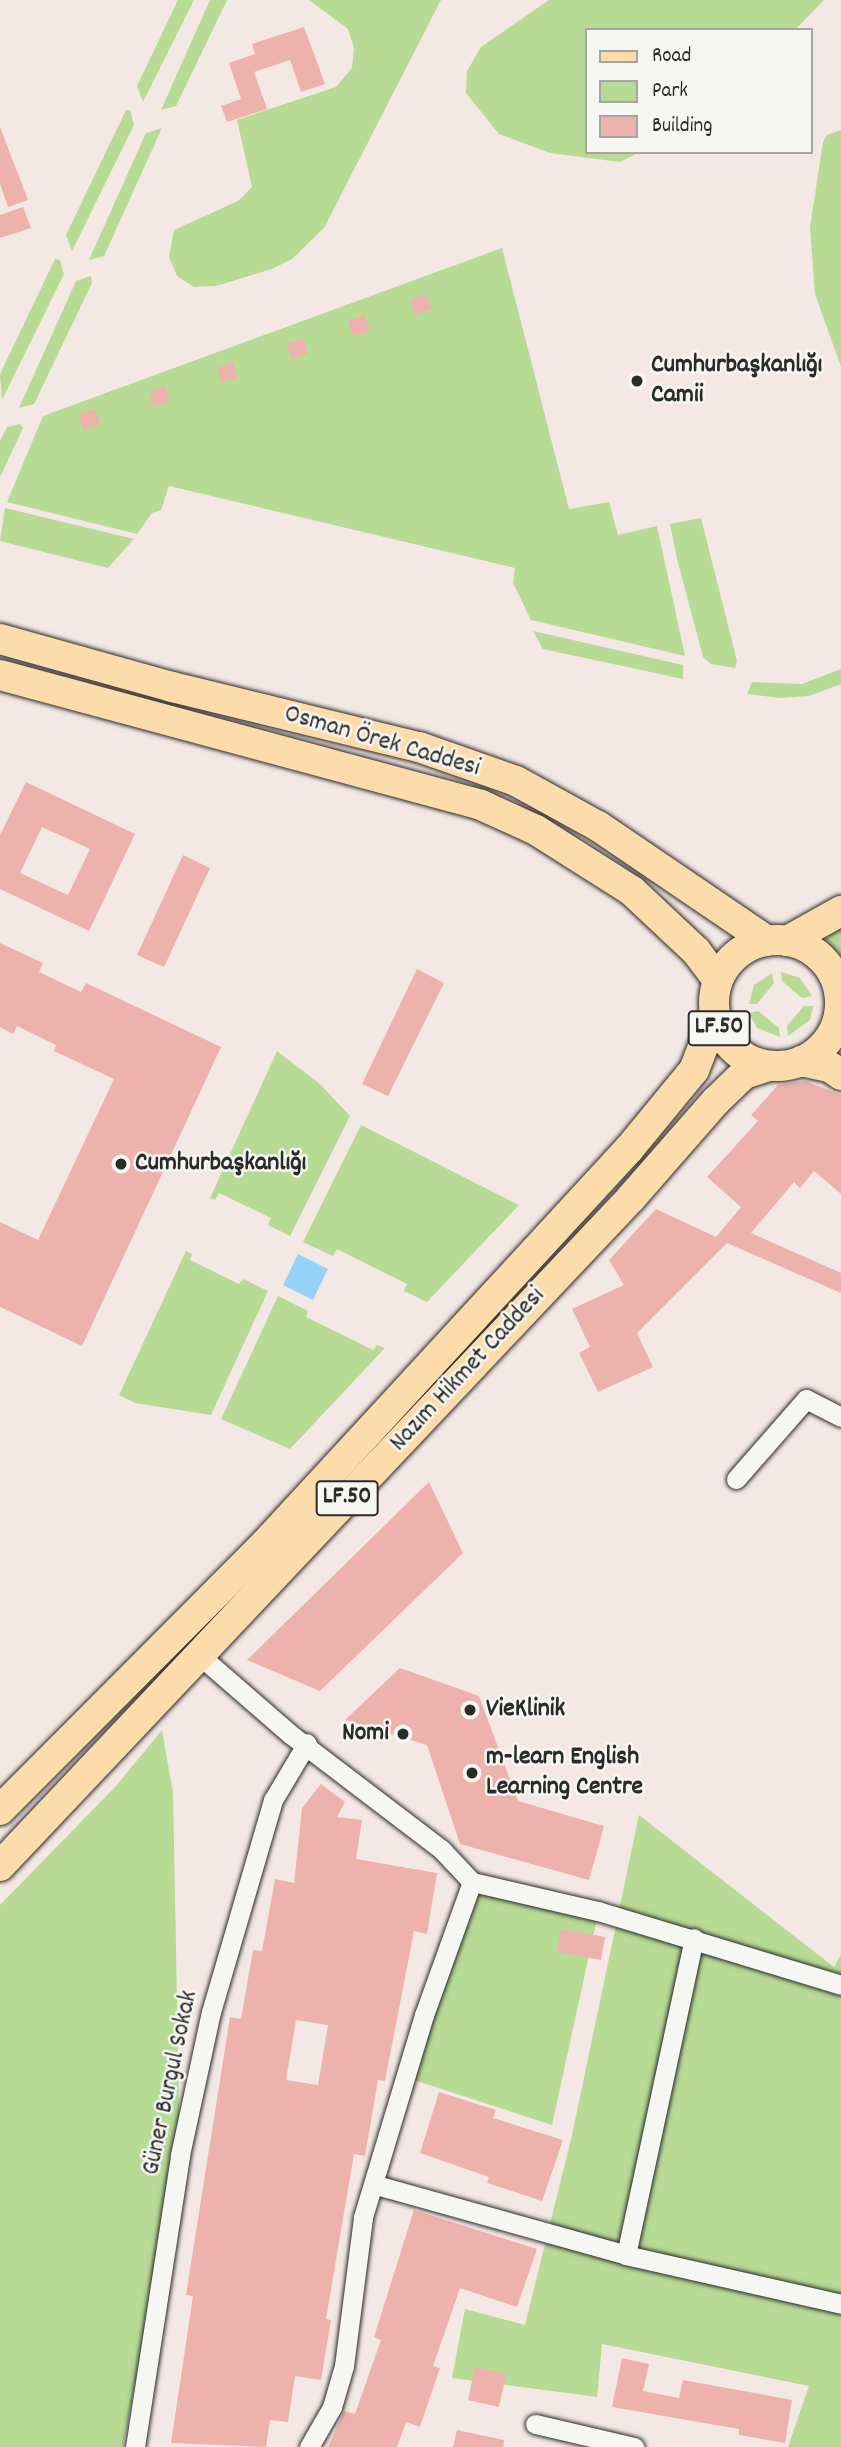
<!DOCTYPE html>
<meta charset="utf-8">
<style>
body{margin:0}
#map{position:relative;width:841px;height:2447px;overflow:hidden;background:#f4e8e4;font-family:Dekko,sans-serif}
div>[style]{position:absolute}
.green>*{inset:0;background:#b7da95}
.water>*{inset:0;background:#95d3f6}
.building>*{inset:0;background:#edb2ac}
.roads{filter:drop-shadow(0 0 2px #2b2b2b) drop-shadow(0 0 2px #2b2b2b)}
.street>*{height:19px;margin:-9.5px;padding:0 9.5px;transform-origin:9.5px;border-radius:9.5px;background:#f6f6f2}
.primary>*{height:30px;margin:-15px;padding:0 15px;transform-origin:15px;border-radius:15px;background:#fddcac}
.primary>.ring{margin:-15px;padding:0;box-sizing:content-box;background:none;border:30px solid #fddcac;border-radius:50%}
.dots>*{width:19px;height:19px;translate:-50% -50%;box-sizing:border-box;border:4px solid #f6f6f2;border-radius:50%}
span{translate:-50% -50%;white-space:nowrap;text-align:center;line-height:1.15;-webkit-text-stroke:5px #f6f6f2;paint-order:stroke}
.shield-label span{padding:2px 5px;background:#f6f6f2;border:2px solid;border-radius:5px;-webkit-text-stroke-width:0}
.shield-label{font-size:24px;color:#2b2b2b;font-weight:700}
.poi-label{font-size:26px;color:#2b2b2b;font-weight:700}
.left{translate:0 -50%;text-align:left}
.right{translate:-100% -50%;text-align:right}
.street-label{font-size:26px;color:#2b2b2b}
.legend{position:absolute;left:585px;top:28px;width:228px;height:126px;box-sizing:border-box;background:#f6f6f2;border:2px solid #a5a5a2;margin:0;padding:9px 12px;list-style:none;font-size:21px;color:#2b2b2b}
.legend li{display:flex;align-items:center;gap:14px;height:35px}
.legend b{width:35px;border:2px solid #a5a5a2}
</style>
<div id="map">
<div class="green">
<div style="clip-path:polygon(178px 0,194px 0,143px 102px,137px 86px)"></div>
<div style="clip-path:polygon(210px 0,227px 0,176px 106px,161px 110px)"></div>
<div style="clip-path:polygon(309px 0,441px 0,324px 228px,292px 259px,272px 269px,216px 286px,194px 287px,177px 276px,169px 257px,174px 230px,238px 201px,252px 187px,237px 120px,336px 87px,352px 68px,354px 48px,348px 29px)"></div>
<div style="clip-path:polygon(549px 0,824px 0,795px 30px,587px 30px,587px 152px,640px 152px,620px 162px,550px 153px,499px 134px,466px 93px,467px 71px,481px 47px)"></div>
<div style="clip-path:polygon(126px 110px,130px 110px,134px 125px,72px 251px,66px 235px)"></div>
<div style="clip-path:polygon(162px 128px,104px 256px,89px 260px,146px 133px)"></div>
<div style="clip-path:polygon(841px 130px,841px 367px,815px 294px,810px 227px,823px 142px,827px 135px)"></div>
<div style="clip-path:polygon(502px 248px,569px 509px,609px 502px,618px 535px,657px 526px,685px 656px,531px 620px,513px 583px,515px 568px,169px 486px,161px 510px,152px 513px,137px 534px,7px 502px,43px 416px)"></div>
<div style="clip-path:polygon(55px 259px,60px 260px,64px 274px,2px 400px,0 374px)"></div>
<div style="clip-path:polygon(91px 276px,92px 283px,34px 404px,19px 408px,76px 281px)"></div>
<div style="clip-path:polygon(20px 424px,23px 428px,0 477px,0 441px,7px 427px)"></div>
<div style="clip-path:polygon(5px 508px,134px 539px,108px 568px,0 541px)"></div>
<div style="clip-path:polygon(701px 518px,737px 661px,735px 668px,711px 664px,703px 657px,677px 559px,670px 524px)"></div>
<div style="clip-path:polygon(533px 631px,683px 665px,683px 679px,543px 649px)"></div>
<div style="clip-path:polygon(841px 669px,841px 684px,809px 696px,780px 698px,747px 694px,752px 682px,802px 684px)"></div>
<div style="clip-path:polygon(841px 925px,841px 958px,826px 939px)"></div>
<div style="clip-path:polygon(781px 972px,800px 978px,812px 996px,802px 998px,782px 981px)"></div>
<div style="clip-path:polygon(772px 973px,774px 983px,757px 1004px,749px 1004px,754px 985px)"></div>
<div style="clip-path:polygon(804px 1006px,813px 1006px,810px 1020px,788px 1036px,787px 1026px)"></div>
<div style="clip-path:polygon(758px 1011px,779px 1028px,780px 1037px,757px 1028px,749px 1013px)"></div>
<div style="clip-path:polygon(277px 1051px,320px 1084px,350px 1116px,290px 1236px,268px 1225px,271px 1218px,219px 1193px,215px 1200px,210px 1198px)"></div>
<div style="clip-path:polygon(361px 1125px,519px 1205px,427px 1302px,404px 1291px,407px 1284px,337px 1249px,333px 1256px,303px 1242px)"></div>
<div style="clip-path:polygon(186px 1251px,192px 1254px,190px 1260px,239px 1284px,243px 1279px,268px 1291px,211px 1415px,135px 1403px,119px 1395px)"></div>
<div style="clip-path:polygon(278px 1296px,308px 1311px,306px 1317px,373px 1350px,377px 1345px,385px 1348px,290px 1449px,221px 1419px)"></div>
<div style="clip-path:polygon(162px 1730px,173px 1793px,180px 2155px,123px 2447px,0 2447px,0 1905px,116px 1786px)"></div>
<div style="clip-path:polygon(639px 1815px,834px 1967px,841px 1954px,841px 2447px,788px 2447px,809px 2386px,602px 2344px,597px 2397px,452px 2378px,465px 2309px,525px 2325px,572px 2135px)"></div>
<div style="clip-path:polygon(472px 1882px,598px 1914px,552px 2125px,405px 2077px)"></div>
</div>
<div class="water">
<div style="clip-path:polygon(298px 1254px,328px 1269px,313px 1300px,283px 1285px)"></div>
</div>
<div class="building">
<div style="clip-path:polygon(304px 27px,325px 84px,301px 92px,290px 60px,254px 72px,267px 109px,227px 122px,221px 106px,241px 99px,229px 63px,255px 54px,252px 44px)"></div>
<div style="clip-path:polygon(0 127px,28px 200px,8px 207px,0 184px)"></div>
<div style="clip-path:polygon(23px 207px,31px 228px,0 238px,0 215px)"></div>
<div style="clip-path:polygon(426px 294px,432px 309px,415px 315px,410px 300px)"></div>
<div style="clip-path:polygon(364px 315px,370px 331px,353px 336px,348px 321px)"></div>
<div style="clip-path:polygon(303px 338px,308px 353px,292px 359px,286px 344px)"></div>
<div style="clip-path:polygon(233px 362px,238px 377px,222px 383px,217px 368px)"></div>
<div style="clip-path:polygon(165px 386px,170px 401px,154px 407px,149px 392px)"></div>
<div style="clip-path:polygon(95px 409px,100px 424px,84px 430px,78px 415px)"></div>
<div style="clip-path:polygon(evenodd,26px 782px,135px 834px,89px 931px,0 889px,0 835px,26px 782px,42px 827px,90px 849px,68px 895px,20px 873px,42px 827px)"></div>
<div style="clip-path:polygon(183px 855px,210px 868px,164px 967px,137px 955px)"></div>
<div style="clip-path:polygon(0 943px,43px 963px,39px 972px,81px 992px,86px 983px,221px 1047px,82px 1346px,0 1307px,0 1222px,38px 1240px,114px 1079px,54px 1051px,56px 1045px,17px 1026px,13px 1034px,0 1027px)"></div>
<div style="clip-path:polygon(417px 969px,444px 983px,388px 1096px,362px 1084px)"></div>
<div style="clip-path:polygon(805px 1081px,841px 1095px,841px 1194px,814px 1171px,800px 1188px,794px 1182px,751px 1233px,841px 1273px,841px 1293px,727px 1243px,637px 1333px,653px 1367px,598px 1392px,579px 1353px,590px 1347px,572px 1309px,624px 1285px,609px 1260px,656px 1209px,716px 1237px,741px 1207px,707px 1177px,758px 1121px,751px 1115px,778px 1085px)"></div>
<div style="clip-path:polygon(429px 1482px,463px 1553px,320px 1691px,247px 1660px)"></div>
<div style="clip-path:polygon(400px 1668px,479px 1696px,518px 1801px,604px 1826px,589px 1880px,460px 1844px,427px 1745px,345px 1720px)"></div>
<div style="clip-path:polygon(evenodd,321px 1784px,345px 1802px,337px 1817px,362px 1820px,356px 1859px,437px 1873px,427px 1934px,414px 1931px,385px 2081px,378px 2080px,365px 2156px,354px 2154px,326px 2319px,331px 2320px,321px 2380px,295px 2376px,288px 2422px,270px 2420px,266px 2447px,171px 2443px,193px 2296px,186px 2295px,230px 2017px,241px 2019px,253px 1950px,262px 1951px,275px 1879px,294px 1883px,302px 1808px,321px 1784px,296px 2020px,328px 2025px,318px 2085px,286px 2080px,296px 2020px)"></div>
<div style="clip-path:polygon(561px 1929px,605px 1937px,601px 1960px,557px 1952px)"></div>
<div style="clip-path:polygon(439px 2092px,496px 2110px,493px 2118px,563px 2140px,542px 2201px,487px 2183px,489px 2177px,420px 2153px)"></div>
<div style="clip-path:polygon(414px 2210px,537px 2249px,517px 2307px,460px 2288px,433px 2366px,440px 2368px,420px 2427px,406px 2422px,397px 2447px,328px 2447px,344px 2411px,355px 2414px,381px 2340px,374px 2337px)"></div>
<div style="clip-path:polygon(622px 2358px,649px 2364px,643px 2391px,679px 2398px,683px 2380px,792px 2400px,785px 2443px,739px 2435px,739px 2429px,612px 2407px)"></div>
<div style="clip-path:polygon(475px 2367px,506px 2374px,499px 2407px,468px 2400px)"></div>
<div style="clip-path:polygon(457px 2430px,504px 2440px,503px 2447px,453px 2447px)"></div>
</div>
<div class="roads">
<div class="street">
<div style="left:736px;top:1479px;width:106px;rotate:-48.8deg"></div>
<div style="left:806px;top:1399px;width:39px;rotate:27deg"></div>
<div style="left:198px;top:1654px;width:122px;rotate:41deg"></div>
<div style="left:290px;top:1734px;width:191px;rotate:37.3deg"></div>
<div style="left:442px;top:1850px;width:44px;rotate:46.8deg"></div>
<div style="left:472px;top:1882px;width:129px;rotate:13deg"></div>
<div style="left:598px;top:1911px;width:254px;rotate:16.9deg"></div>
<div style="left:376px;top:2185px;width:260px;rotate:15.6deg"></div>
<div style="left:626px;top:2255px;width:221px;rotate:12.8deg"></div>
<div style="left:626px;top:2255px;width:324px;rotate:-77.9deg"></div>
<div style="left:535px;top:2424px;width:102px;rotate:13.1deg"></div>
<div style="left:135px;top:2447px;width:295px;rotate:-81.2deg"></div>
<div style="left:180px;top:2155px;width:146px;rotate:-77.8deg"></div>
<div style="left:211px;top:2012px;width:221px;rotate:-73.7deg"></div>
<div style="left:273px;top:1800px;width:66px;rotate:-59.2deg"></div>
<div style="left:309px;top:2447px;width:46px;rotate:-60.1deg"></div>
<div style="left:332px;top:2407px;width:43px;rotate:-73.7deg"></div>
<div style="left:344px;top:2366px;width:150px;rotate:-82.7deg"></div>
<div style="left:363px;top:2217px;width:211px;rotate:-73.2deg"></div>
<div style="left:424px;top:2015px;width:141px;rotate:-70.2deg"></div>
</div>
<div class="primary">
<div style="left:0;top:639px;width:179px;rotate:15.6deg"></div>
<div style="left:172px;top:687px;width:254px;rotate:13.7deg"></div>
<div style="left:419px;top:747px;width:103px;rotate:19.3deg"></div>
<div style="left:516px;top:781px;width:94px;rotate:28.8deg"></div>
<div style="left:598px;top:826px;width:204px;rotate:34.2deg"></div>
<div style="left:0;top:675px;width:498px;rotate:15.1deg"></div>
<div style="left:481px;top:805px;width:60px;rotate:24.4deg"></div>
<div style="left:536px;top:830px;width:114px;rotate:32.4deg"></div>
<div style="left:632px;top:891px;width:88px;rotate:43.2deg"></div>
<div style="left:696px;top:951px;width:36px;rotate:53deg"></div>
<div class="ring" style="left:714px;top:940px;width:96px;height:96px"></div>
<div style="left:787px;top:941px;width:62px;rotate:-29.1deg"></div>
<div style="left:801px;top:1061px;width:30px;rotate:12deg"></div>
<div style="left:830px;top:1067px;width:14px;rotate:36deg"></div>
<div style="left:0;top:1810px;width:377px;rotate:-45.1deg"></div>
<div style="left:266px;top:1543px;width:536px;rotate:-47.35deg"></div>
<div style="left:629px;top:1149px;width:102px;rotate:-50.6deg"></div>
<div style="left:694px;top:1070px;width:57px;rotate:-68.4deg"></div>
<div style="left:0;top:1866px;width:919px;rotate:-46.63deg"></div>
<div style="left:631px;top:1198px;width:129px;rotate:-48.8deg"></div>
<div style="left:716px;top:1101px;width:39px;rotate:-44deg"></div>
<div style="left:744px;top:1074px;width:25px;rotate:-18deg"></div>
</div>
</div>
<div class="dots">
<div style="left:637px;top:381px;background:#2b2b2b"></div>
<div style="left:121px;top:1164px;background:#2b2b2b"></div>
<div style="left:470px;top:1710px;background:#2b2b2b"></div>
<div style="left:403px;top:1734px;background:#2b2b2b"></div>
<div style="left:472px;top:1773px;background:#2b2b2b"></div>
</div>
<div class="shield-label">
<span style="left:719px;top:1028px">LF.50</span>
<span style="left:347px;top:1498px">LF.50</span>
</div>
<div class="poi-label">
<span class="left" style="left:651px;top:381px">Cumhurbaşkanlığı<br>Camii</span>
<span class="left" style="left:135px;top:1164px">Cumhurbaşkanlığı</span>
<span class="left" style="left:486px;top:1710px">VieKlinik</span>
<span class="right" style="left:389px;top:1734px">Nomi</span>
<span class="left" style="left:486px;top:1773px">m-learn English<br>Learning Centre</span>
</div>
<div class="street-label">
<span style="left:382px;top:742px;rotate:16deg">Osman Örek Caddesi</span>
<span style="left:468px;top:1370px;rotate:-47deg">Nazım Hikmet Caddesi</span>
<span style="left:171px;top:2083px;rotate:-78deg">Güner Burgul Sokak</span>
</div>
<ul class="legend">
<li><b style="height:9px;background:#fddcac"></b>Road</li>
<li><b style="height:19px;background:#b7da95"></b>Park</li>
<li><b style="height:19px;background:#edb2ac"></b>Building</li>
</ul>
</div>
